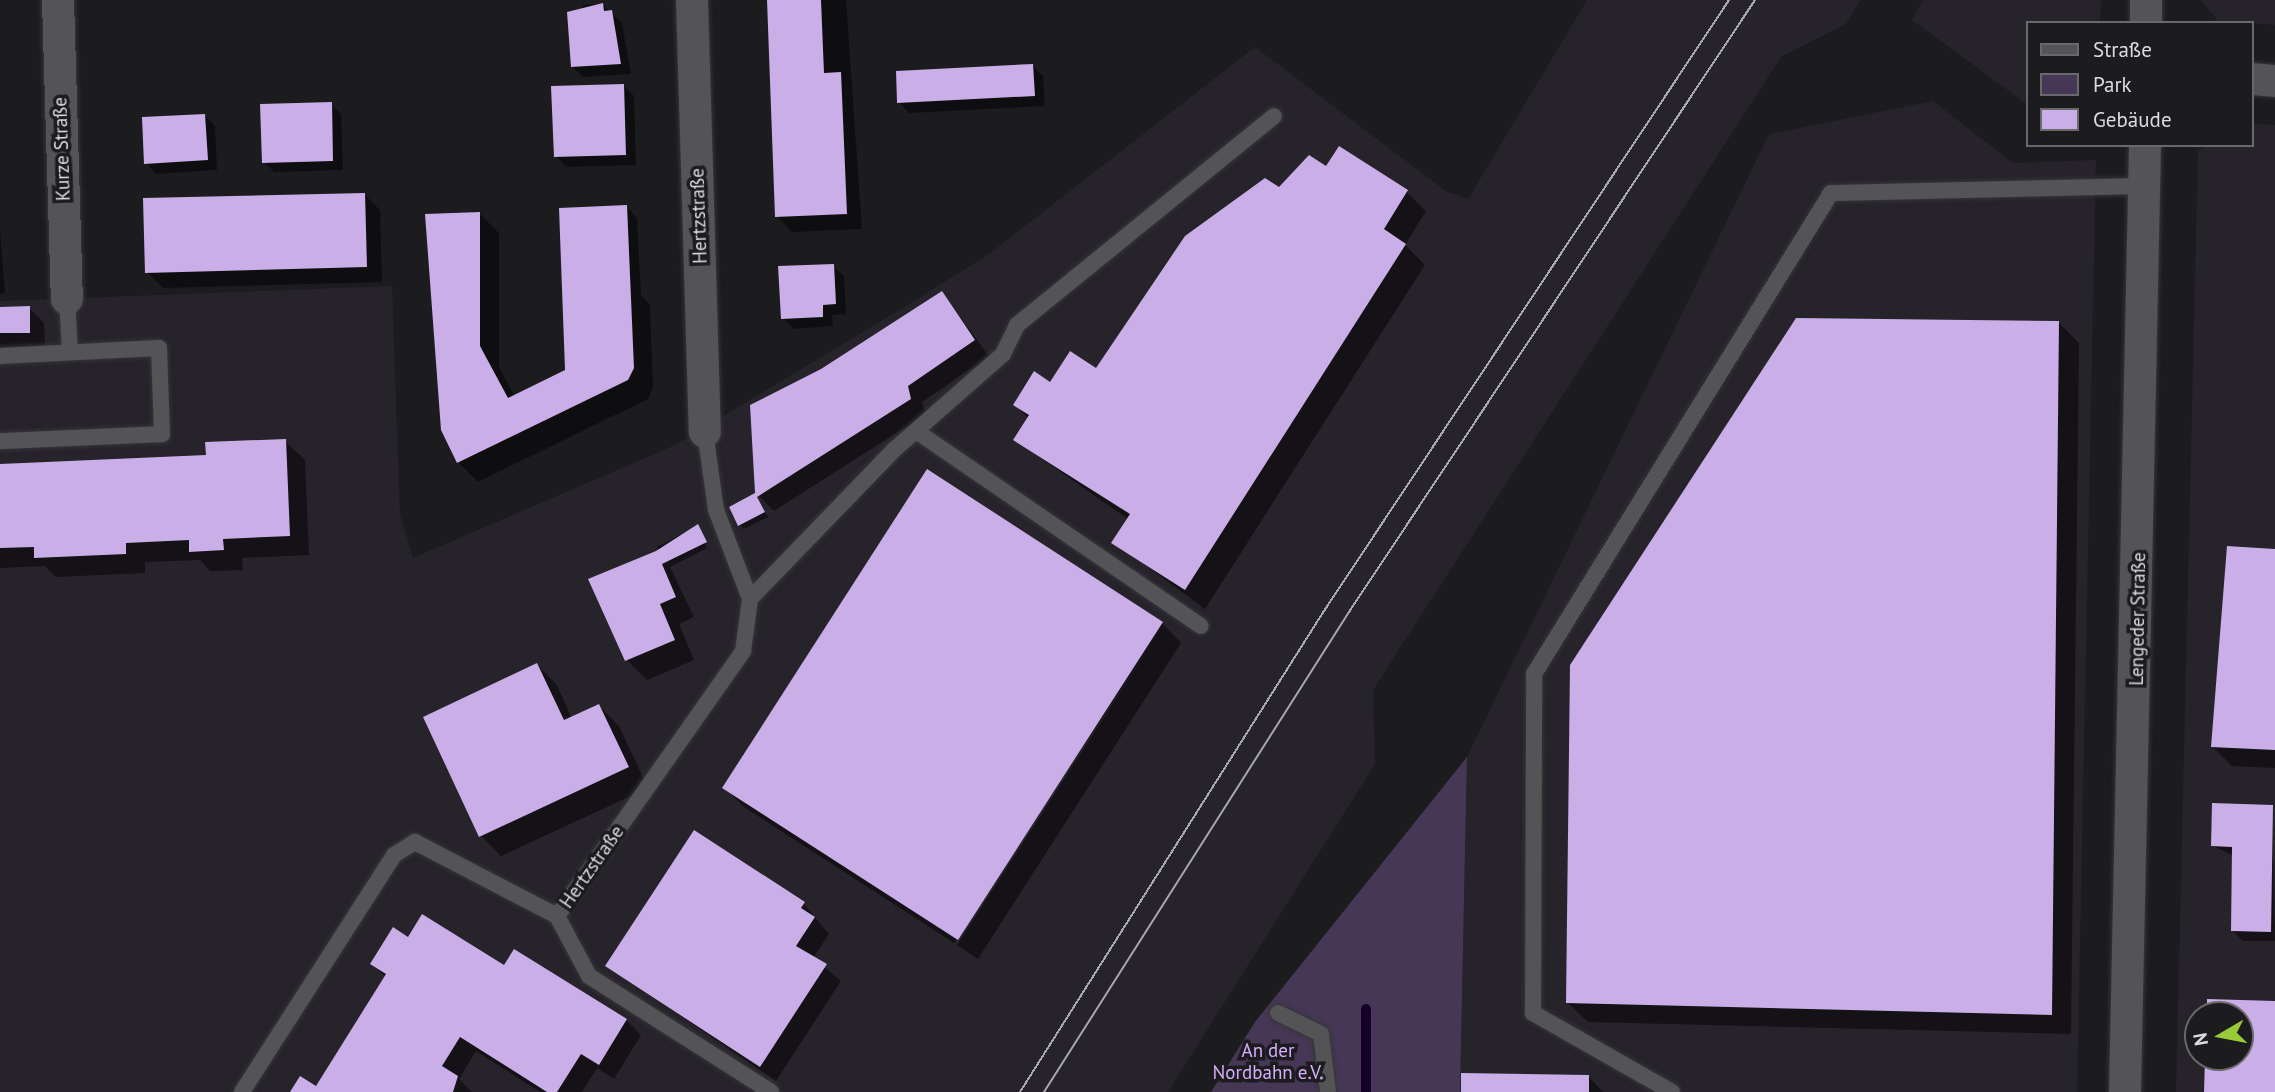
<!DOCTYPE html>
<meta charset="utf-8">
<style>
body{margin:0}
#map{position:relative;width:2275px;height:1092px;overflow:hidden;background:#1c1b1e;font-family:"PT Sans",sans-serif}
div>[style]{position:absolute}
.built>*{inset:0;background:#26232b}
.green>*{inset:0;background:#473756}
.shadow>*{inset:0;background:#0007}
.stream>*{height:10px;margin:-5px;padding:0 5px;transform-origin:5px;border-radius:5px;background:#160028}
.building>*{inset:0;background:#caaee7}
.roads{filter:drop-shadow(0 0 2px #363537) drop-shadow(0 0 2px #363537)}
.service>*{height:16px;margin:-8px;padding:0 8px;transform-origin:8px;border-radius:8px;background:#545356}
.minor>*{height:32px;margin:-16px;padding:0 16px;transform-origin:16px;border-radius:16px;background:#545356}
.tram>*{height:2px;margin:-1px;padding:0 1px;transform-origin:1px;border-radius:1px;background:#a9a8aa}
span{translate:-50% -50%;white-space:nowrap;text-align:center;line-height:1.15;-webkit-text-stroke:7px #1c1b1e;paint-order:stroke}
.street-label{font-size:19px;color:#dcdbdd}
.park-label{font-size:19px;color:#d5aefc}
.legend{position:absolute;left:2026px;top:21px;width:228px;height:126px;box-sizing:border-box;background:#1c1b1e;border:2px solid #69686a;margin:0;padding:9px 12px;list-style:none;font-size:21px;color:#dcdbdd}
.legend li{display:flex;align-items:center;gap:14px;height:35px}
.legend b{width:35px;border:2px solid #69686a}
.north{position:absolute;left:2184px;top:1001px;width:70px;height:70px;box-sizing:border-box;background:#1c1b1e;border:2px solid #69686a;border-radius:50%;rotate:260deg;font-size:19px;font-weight:700;line-height:28px;text-align:center;color:#dcdbdd}
.north::after{content:'';display:block;margin:auto;width:24px;height:32px;background:#98cb37;clip-path:polygon(50% 0,100% 100%,50% 72%,0 100%)}
</style>
<div id="map">
<div class="built">
<div style="clip-path:polygon(1587px 0,1861px 0,1846px 24px,1781px 57px,1373px 690px,1375px 764px,1168px 1092px,0 1092px,0 301px,392px 286px,400px 514px,413px 558px,675px 445px,901px 309px,989px 254px,1255px 47px,1446px 191px,1468px 199px)"></div>
<div style="clip-path:polygon(1923px 0,2101px 0,2100px 23px,2028px 23px,2028px 105px,1912px 20px)"></div>
<div style="clip-path:polygon(2201px 0,2275px 0,2275px 25px,2218px 21px)"></div>
<div style="clip-path:polygon(1933px 101px,2013px 163px,2096px 160px,2077px 1092px,1460px 1092px,1467px 757px,1769px 134px)"></div>
<div style="clip-path:polygon(evenodd,2252px 123px,2275px 125px,2275px 1092px,2176px 1092px,2198px 151px,2205px 145px,2252px 145px,2252px 123px,2198px 1015px,2240px 1015px,2240px 1057px,2198px 1057px,2198px 1015px)"></div>
</div>
<div class="green">
<div style="clip-path:polygon(1467px 757px,1460px 1092px,1211px 1092px,1255px 1022px)"></div>
</div>
<div class="shadow">
<div style="clip-path:polygon(768px 0,846px 0,862px 229px,792px 232px,777px 216px)"></div>
<div style="clip-path:polygon(602px 4px,622px 23px,631px 74px,583px 77px,572px 66px,583px 5px)"></div>
<div style="clip-path:polygon(1033px 66px,1043px 76px,1045px 106px,909px 113px,899px 102px)"></div>
<div style="clip-path:polygon(623px 85px,634px 96px,636px 165px,566px 167px,556px 156px)"></div>
<div style="clip-path:polygon(331px 104px,341px 114px,343px 170px,274px 172px,264px 162px)"></div>
<div style="clip-path:polygon(205px 116px,215px 126px,217px 170px,156px 174px,146px 163px)"></div>
<div style="clip-path:polygon(1327px 168px,1407px 192px,1426px 211px,1405px 245px,1425px 265px,1205px 609px,1114px 542px,1128px 519px,1015px 440px,1029px 419px,1015px 405px,1051px 384px,1096px 370px,1279px 190px)"></div>
<div style="clip-path:polygon(364px 194px,380px 210px,382px 282px,163px 288px,147px 272px)"></div>
<div style="clip-path:polygon(627px 207px,637px 218px,641px 295px,650px 305px,653px 388px,648px 399px,478px 482px,458px 462px,479px 213px,499px 233px,499px 367px,515px 397px,567px 371px)"></div>
<div style="clip-path:polygon(0 230px,5px 293px,0 294px)"></div>
<div style="clip-path:polygon(833px 266px,844px 276px,846px 314px,832px 315px,833px 326px,794px 329px,783px 318px)"></div>
<div style="clip-path:polygon(942px 293px,989px 356px,922px 402px,926px 414px,774px 511px,759px 496px,752px 406px,822px 371px)"></div>
<div style="clip-path:polygon(29px 308px,44px 323px,45px 347px,0 349px,0 309px)"></div>
<div style="clip-path:polygon(2059px 323px,2079px 343px,2071px 1034px,1588px 1022px,1568px 1003px)"></div>
<div style="clip-path:polygon(285px 441px,305px 460px,309px 555px,242px 558px,243px 570px,210px 571px,200px 560px,145px 562px,145px 573px,56px 577px,45px 566px,0 568px,0 466px,208px 457px)"></div>
<div style="clip-path:polygon(755px 496px,768px 517px,744px 529px,739px 525px)"></div>
<div style="clip-path:polygon(697px 526px,707px 548px,670px 567px,694px 617px,679px 624px,694px 660px,647px 680px,627px 660px,661px 559px,657px 547px)"></div>
<div style="clip-path:polygon(2275px 550px,2275px 768px,2232px 766px,2212px 746px)"></div>
<div style="clip-path:polygon(1162px 623px,1181px 643px,978px 959px,957px 945px,1163px 626px,954px 943px,744px 807px,724px 787px)"></div>
<div style="clip-path:polygon(537px 665px,557px 685px,572px 719px,599px 706px,619px 726px,648px 788px,501px 856px,481px 836px,425px 718px)"></div>
<div style="clip-path:polygon(2272px 806px,2275px 941px,2243px 941px,2232px 930px,2234px 856px,2213px 846px)"></div>
<div style="clip-path:polygon(694px 832px,804px 904px,829px 934px,813px 958px,841px 981px,776px 1081px,608px 966px)"></div>
<div style="clip-path:polygon(409px 939px,505px 967px,626px 1020px,641px 1035px,614px 1079px,597px 1068px,582px 1092px,540px 1092px,476px 1051px,459px 1079px,472px 1092px,292px 1092px,317px 1089px,386px 977px,372px 964px)"></div>
<div style="clip-path:polygon(1588px 1076px,1603px 1092px,1463px 1092px)"></div>
</div>
<div class="stream">
<div style="left:1366px;top:1092px;width:83px;rotate:-90deg"></div>
</div>
<div class="building">
<div style="clip-path:polygon(767px 0,821px 0,824px 73px,841px 72px,847px 214px,775px 217px)"></div>
<div style="clip-path:polygon(603px 3px,604px 11px,612px 10px,621px 64px,571px 67px,567px 12px)"></div>
<div style="clip-path:polygon(1033px 64px,1035px 96px,897px 103px,896px 71px)"></div>
<div style="clip-path:polygon(624px 84px,626px 155px,554px 157px,551px 86px)"></div>
<div style="clip-path:polygon(332px 102px,333px 161px,262px 163px,260px 104px)"></div>
<div style="clip-path:polygon(205px 114px,208px 160px,144px 164px,142px 117px)"></div>
<div style="clip-path:polygon(1339px 146px,1408px 190px,1384px 229px,1406px 244px,1185px 590px,1111px 543px,1130px 514px,1013px 440px,1029px 415px,1013px 405px,1034px 371px,1050px 382px,1070px 351px,1096px 368px,1185px 236px,1265px 178px,1279px 187px,1309px 155px,1326px 166px)"></div>
<div style="clip-path:polygon(365px 193px,367px 267px,145px 273px,143px 198px)"></div>
<div style="clip-path:polygon(627px 205px,634px 368px,628px 380px,457px 463px,441px 430px,425px 214px,480px 212px,480px 346px,508px 398px,565px 370px,559px 208px)"></div>
<div style="clip-path:polygon(834px 264px,836px 304px,823px 305px,823px 317px,781px 319px,778px 266px)"></div>
<div style="clip-path:polygon(942px 291px,975px 340px,908px 386px,911px 399px,757px 497px,765px 512px,738px 526px,729px 507px,755px 493px,750px 405px,821px 369px)"></div>
<div style="clip-path:polygon(30px 306px,30px 333px,0 333px,0 307px)"></div>
<div style="clip-path:polygon(1796px 318px,2059px 321px,2052px 1015px,1566px 1003px,1570px 665px)"></div>
<div style="clip-path:polygon(286px 439px,290px 536px,223px 539px,224px 550px,189px 552px,189px 540px,126px 543px,126px 554px,34px 558px,34px 547px,0 548px,0 464px,206px 455px,205px 442px)"></div>
<div style="clip-path:polygon(927px 469px,1163px 622px,958px 940px,722px 788px)"></div>
<div style="clip-path:polygon(698px 524px,707px 542px,662px 564px,676px 597px,660px 604px,675px 640px,625px 661px,588px 579px,656px 551px)"></div>
<div style="clip-path:polygon(2227px 546px,2275px 549px,2275px 750px,2211px 747px)"></div>
<div style="clip-path:polygon(537px 663px,564px 720px,599px 704px,629px 767px,479px 837px,423px 717px)"></div>
<div style="clip-path:polygon(2212px 803px,2273px 805px,2271px 932px,2231px 931px,2232px 847px,2211px 846px)"></div>
<div style="clip-path:polygon(694px 830px,805px 902px,801px 908px,815px 917px,796px 946px,827px 964px,760px 1067px,605px 966px)"></div>
<div style="clip-path:polygon(422px 914px,504px 965px,514px 949px,627px 1019px,599px 1065px,581px 1054px,557px 1092px,547px 1092px,460px 1037px,442px 1066px,458px 1076px,453px 1092px,290px 1092px,300px 1076px,316px 1086px,386px 974px,370px 964px,393px 927px,408px 937px)"></div>
<div style="clip-path:polygon(2207px 999px,2275px 1001px,2275px 1092px,2204px 1092px,2205px 1057px,2240px 1057px,2240px 1015px,2207px 1015px)"></div>
<div style="clip-path:polygon(1461px 1073px,1589px 1075px,1589px 1092px,1461px 1092px)"></div>
</div>
<div class="roads">
<div class="service">
<div style="left:67px;top:299px;width:53px;rotate:86.8deg"></div>
<div style="left:0;top:356px;width:159px;rotate:-2.9deg"></div>
<div style="left:159px;top:348px;width:86px;rotate:88deg"></div>
<div style="left:162px;top:434px;width:162px;rotate:177.5deg"></div>
<div style="left:916px;top:431px;width:345px;rotate:34.4deg"></div>
<div style="left:750px;top:599px;width:209px;rotate:-46deg"></div>
<div style="left:895px;top:449px;width:144px;rotate:-41.3deg"></div>
<div style="left:1003px;top:354px;width:32px;rotate:-64deg"></div>
<div style="left:1017px;top:325px;width:331px;rotate:-39.1deg"></div>
<div style="left:557px;top:916px;width:68px;rotate:61.9deg"></div>
<div style="left:589px;top:976px;width:216px;rotate:32.5deg"></div>
<div style="left:1278px;top:1013px;width:48px;rotate:26deg"></div>
<div style="left:1321px;top:1034px;width:58px;rotate:83.1deg"></div>
<div style="left:242px;top:1092px;width:282px;rotate:-57.3deg"></div>
<div style="left:394px;top:855px;width:25px;rotate:-32deg"></div>
<div style="left:415px;top:842px;width:160px;rotate:27.5deg"></div>
<div style="left:557px;top:916px;width:324px;rotate:-54.9deg"></div>
<div style="left:743px;top:651px;width:52px;rotate:-82.3deg"></div>
<div style="left:750px;top:599px;width:95px;rotate:-110.9deg"></div>
<div style="left:716px;top:510px;width:79px;rotate:-98deg"></div>
<div style="left:1672px;top:1092px;width:160px;rotate:-150.4deg"></div>
<div style="left:1533px;top:1013px;width:339px;rotate:-89.8deg"></div>
<div style="left:1534px;top:674px;width:565px;rotate:-58.31deg"></div>
<div style="left:1831px;top:193px;width:314px;rotate:-1.3deg"></div>
</div>
<div class="minor">
<div style="left:58px;top:0;width:299px;rotate:88.3deg"></div>
<div style="left:692px;top:0;width:432px;rotate:88.3deg"></div>
<div style="left:2146px;top:0;width:23px;rotate:90deg"></div>
<div style="left:2252px;top:79px;width:23px;rotate:5deg"></div>
<div style="left:2125px;top:1092px;width:947px;rotate:-88.79deg"></div>
</div>
</div>
<div class="tram">
<div style="left:1020px;top:1092px;width:569px;rotate:-57.71deg"></div>
<div style="left:1324px;top:611px;width:733px;rotate:-56.46deg"></div>
<div style="left:1044px;top:1092px;width:569px;rotate:-57.57deg"></div>
<div style="left:1349px;top:612px;width:734px;rotate:-56.44deg"></div>
</div>
<div class="street-label">
<span style="left:62px;top:149px;rotate:-92deg">Kurze Straße</span>
<span style="left:699px;top:216px;rotate:-92deg">Hertzstraße</span>
<span style="left:2138px;top:619px;rotate:-89deg">Lengeder Straße</span>
<span style="left:592px;top:867px;rotate:-55deg">Hertzstraße</span>
</div>
<div class="park-label">
<span style="left:1268px;top:1062px">An der<br>Nordbahn e.V.</span>
</div>
<ul class="legend">
<li><b style="height:9px;background:#545356"></b>Straße</li>
<li><b style="height:19px;background:#473756"></b>Park</li>
<li><b style="height:19px;background:#caaee7"></b>Gebäude</li>
</ul>
<div class="north">N</div>
</div>
